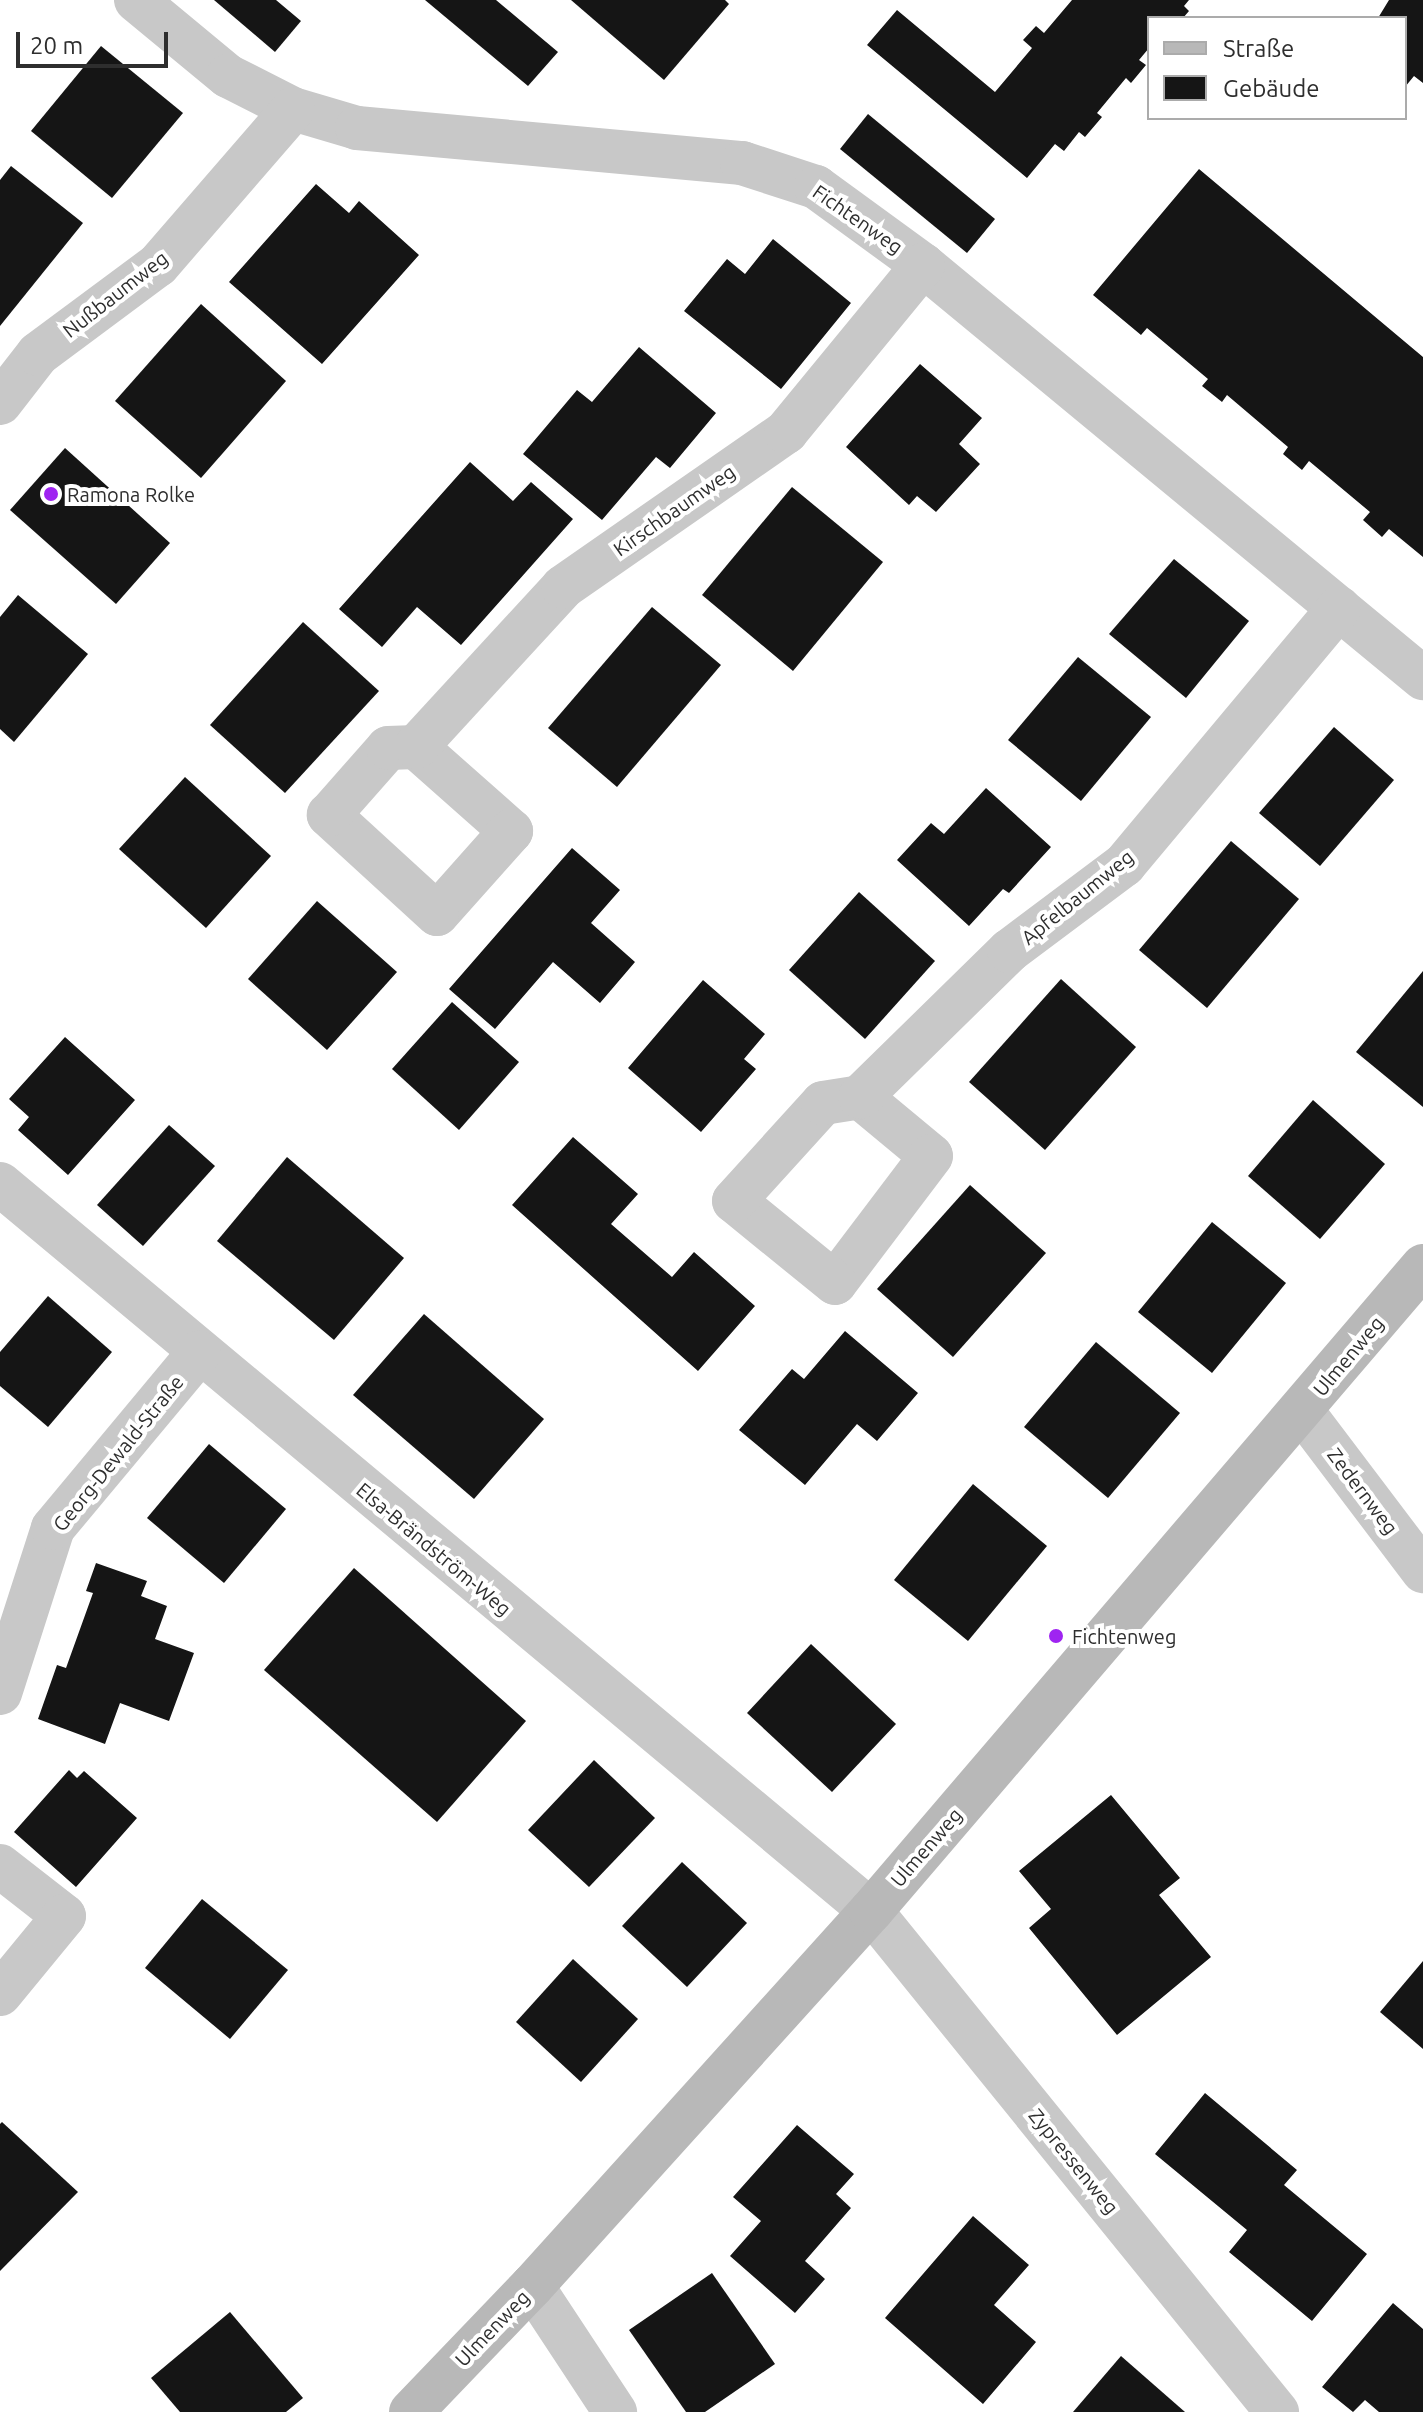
<!DOCTYPE html>
<meta charset="utf-8">
<style>
body{margin:0}
#map{position:relative;width:1423px;height:2412px;overflow:hidden;background:#fff;font-family:Ubuntu,sans-serif}
div>[style]{position:absolute}
.building>*{inset:0;background:#151515}
.street>*{height:44px;margin:-22px;padding:0 22px;transform-origin:22px;border-radius:22px;background:#c8c8c8}
.secondary>*{height:44px;margin:-22px;padding:0 22px;transform-origin:22px;border-radius:22px;background:#b8b8b8}
.dots>*{width:22px;height:22px;translate:-50% -50%;box-sizing:border-box;border:4px solid #fff;border-radius:50%}
span{translate:-50% -50%;white-space:nowrap;text-align:center;line-height:1.15;-webkit-text-stroke:8px #fff;paint-order:stroke}
.street-label{font-size:20px;color:#2e2e2e}
.poi-label{font-size:20px;color:#2e2e2e}
.left{translate:0 -50%;text-align:left}
.legend{position:absolute;left:1147px;top:16px;width:260px;height:104px;box-sizing:border-box;background:#fff;border:2px solid #ababab;margin:0;padding:10px 14px;list-style:none;font-size:24px;color:#2e2e2e}
.legend li{display:flex;align-items:center;gap:16px;height:40px}
.legend b{width:40px;border:2px solid #ababab}
.scale{position:absolute;left:16px;top:32px;width:152px;height:36px;box-sizing:border-box;border:4px solid #2e2e2e;border-top:0;padding-left:10px;font-size:24px;line-height:28px;white-space:nowrap;color:#2e2e2e;-webkit-text-stroke:6px #fff;paint-order:stroke}
</style>
<div id="map">
<div class="building">
<div style="clip-path:polygon(214px 0,276px 0,301px 21px,275px 52px)"></div>
<div style="clip-path:polygon(425px 0,496px 0,558px 52px,528px 86px)"></div>
<div style="clip-path:polygon(571px 0,725px 0,729px 4px,664px 80px)"></div>
<div style="clip-path:polygon(1072px 0,1189px 0,1184px 6px,1189px 11px,1183px 18px,1149px 18px,1149px 48px,1139px 60px,1146px 65px,1131px 83px,1126px 78px,1097px 113px,1102px 117px,1085px 137px,1079px 132px,1064px 151px,1055px 144px,1027px 178px,867px 45px,897px 10px,995px 92px,1032px 48px,1023px 40px,1036px 26px,1044px 33px)"></div>
<div style="clip-path:polygon(1389px 0,1423px 0,1423px 83px,1414px 76px,1405px 87px,1405px 18px,1378px 18px)"></div>
<div style="clip-path:polygon(101px 46px,183px 113px,112px 198px,31px 131px)"></div>
<div style="clip-path:polygon(868px 114px,995px 219px,967px 253px,840px 149px)"></div>
<div style="clip-path:polygon(11px 166px,83px 223px,0 326px,0 180px)"></div>
<div style="clip-path:polygon(1199px 169px,1423px 357px,1423px 557px,1389px 529px,1382px 537px,1363px 520px,1370px 512px,1309px 461px,1302px 470px,1283px 454px,1288px 447px,1227px 395px,1222px 402px,1202px 386px,1208px 379px,1147px 328px,1141px 335px,1093px 295px)"></div>
<div style="clip-path:polygon(316px 184px,349px 213px,359px 201px,419px 255px,322px 364px,229px 282px)"></div>
<div style="clip-path:polygon(773px 239px,851px 303px,781px 389px,684px 311px,727px 259px,745px 274px)"></div>
<div style="clip-path:polygon(201px 304px,286px 381px,201px 478px,115px 401px)"></div>
<div style="clip-path:polygon(639px 347px,716px 413px,670px 468px,656px 457px,602px 520px,523px 454px,577px 390px,592px 402px)"></div>
<div style="clip-path:polygon(920px 364px,982px 418px,959px 444px,980px 464px,936px 512px,917px 496px,909px 505px,846px 447px)"></div>
<div style="clip-path:polygon(65px 448px,170px 543px,116px 604px,10px 510px)"></div>
<div style="clip-path:polygon(470px 462px,513px 501px,531px 482px,573px 519px,461px 645px,417px 607px,382px 647px,339px 609px)"></div>
<div style="clip-path:polygon(792px 487px,883px 562px,793px 671px,702px 595px)"></div>
<div style="clip-path:polygon(1174px 559px,1249px 621px,1186px 698px,1109px 634px)"></div>
<div style="clip-path:polygon(18px 595px,88px 654px,14px 742px,0 729px,0 617px)"></div>
<div style="clip-path:polygon(652px 607px,721px 665px,617px 787px,548px 728px)"></div>
<div style="clip-path:polygon(303px 622px,379px 691px,285px 793px,210px 725px)"></div>
<div style="clip-path:polygon(1078px 657px,1151px 717px,1081px 801px,1008px 740px)"></div>
<div style="clip-path:polygon(1334px 727px,1394px 780px,1320px 866px,1259px 813px)"></div>
<div style="clip-path:polygon(185px 777px,271px 856px,206px 928px,119px 849px)"></div>
<div style="clip-path:polygon(986px 788px,1051px 847px,1009px 893px,1003px 889px,969px 926px,897px 860px,931px 823px,944px 834px)"></div>
<div style="clip-path:polygon(1231px 841px,1299px 899px,1207px 1008px,1139px 950px)"></div>
<div style="clip-path:polygon(572px 848px,620px 890px,591px 923px,635px 962px,600px 1003px,553px 962px,495px 1029px,449px 989px)"></div>
<div style="clip-path:polygon(859px 892px,935px 961px,865px 1039px,789px 970px)"></div>
<div style="clip-path:polygon(317px 901px,397px 972px,327px 1050px,248px 979px)"></div>
<div style="clip-path:polygon(1423px 971px,1423px 1107px,1356px 1052px)"></div>
<div style="clip-path:polygon(1061px 979px,1136px 1047px,1045px 1150px,969px 1082px)"></div>
<div style="clip-path:polygon(703px 980px,765px 1034px,744px 1059px,756px 1069px,701px 1132px,628px 1068px)"></div>
<div style="clip-path:polygon(452px 1002px,519px 1062px,459px 1130px,392px 1069px)"></div>
<div style="clip-path:polygon(65px 1037px,135px 1100px,68px 1175px,18px 1130px,29px 1117px,9px 1099px)"></div>
<div style="clip-path:polygon(1313px 1100px,1385px 1164px,1320px 1239px,1248px 1176px)"></div>
<div style="clip-path:polygon(169px 1125px,215px 1166px,143px 1246px,97px 1205px)"></div>
<div style="clip-path:polygon(573px 1137px,638px 1194px,611px 1224px,672px 1277px,694px 1252px,755px 1306px,698px 1371px,512px 1205px)"></div>
<div style="clip-path:polygon(287px 1157px,404px 1258px,334px 1340px,217px 1241px)"></div>
<div style="clip-path:polygon(970px 1185px,1046px 1253px,953px 1357px,877px 1289px)"></div>
<div style="clip-path:polygon(1212px 1222px,1286px 1283px,1212px 1373px,1138px 1312px)"></div>
<div style="clip-path:polygon(48px 1296px,112px 1352px,48px 1427px,0 1386px,0 1352px)"></div>
<div style="clip-path:polygon(424px 1314px,544px 1419px,474px 1499px,353px 1395px)"></div>
<div style="clip-path:polygon(845px 1331px,918px 1393px,877px 1441px,857px 1424px,805px 1485px,739px 1430px,792px 1369px,804px 1379px)"></div>
<div style="clip-path:polygon(1096px 1342px,1180px 1413px,1108px 1498px,1024px 1427px)"></div>
<div style="clip-path:polygon(209px 1444px,286px 1509px,224px 1583px,147px 1518px)"></div>
<div style="clip-path:polygon(973px 1484px,1047px 1546px,968px 1641px,894px 1580px)"></div>
<div style="clip-path:polygon(96px 1563px,147px 1581px,141px 1596px,167px 1606px,155px 1639px,194px 1653px,169px 1721px,120px 1703px,105px 1744px,38px 1719px,57px 1665px,66px 1668px,93px 1593px,86px 1591px)"></div>
<div style="clip-path:polygon(354px 1568px,526px 1721px,437px 1822px,264px 1670px)"></div>
<div style="clip-path:polygon(811px 1644px,896px 1724px,832px 1792px,747px 1713px)"></div>
<div style="clip-path:polygon(594px 1760px,655px 1818px,589px 1887px,528px 1830px)"></div>
<div style="clip-path:polygon(69px 1770px,77px 1778px,84px 1771px,137px 1818px,76px 1887px,14px 1832px)"></div>
<div style="clip-path:polygon(1111px 1795px,1180px 1878px,1159px 1895px,1211px 1957px,1117px 2035px,1029px 1928px,1051px 1909px,1019px 1871px)"></div>
<div style="clip-path:polygon(682px 1862px,747px 1923px,687px 1987px,622px 1926px)"></div>
<div style="clip-path:polygon(202px 1899px,288px 1970px,230px 2039px,145px 1968px)"></div>
<div style="clip-path:polygon(573px 1959px,638px 2019px,581px 2082px,516px 2022px)"></div>
<div style="clip-path:polygon(1423px 1961px,1423px 2049px,1380px 2012px)"></div>
<div style="clip-path:polygon(1205px 2093px,1297px 2170px,1284px 2185px,1367px 2254px,1312px 2321px,1229px 2252px,1247px 2230px,1155px 2154px)"></div>
<div style="clip-path:polygon(2px 2122px,78px 2192px,0 2271px,0 2124px)"></div>
<div style="clip-path:polygon(797px 2125px,854px 2174px,836px 2194px,851px 2208px,805px 2261px,825px 2279px,795px 2313px,730px 2256px,761px 2221px,733px 2197px)"></div>
<div style="clip-path:polygon(973px 2216px,1029px 2265px,994px 2305px,1036px 2342px,983px 2404px,885px 2318px)"></div>
<div style="clip-path:polygon(712px 2273px,775px 2364px,705px 2412px,686px 2412px,629px 2330px)"></div>
<div style="clip-path:polygon(1393px 2303px,1423px 2329px,1423px 2412px,1379px 2412px,1365px 2400px,1353px 2412px,1322px 2387px)"></div>
<div style="clip-path:polygon(230px 2312px,303px 2398px,286px 2412px,180px 2412px,151px 2378px)"></div>
<div style="clip-path:polygon(1121px 2356px,1185px 2412px,1073px 2412px)"></div>
</div>
<div class="street">
<div style="left:136px;top:0;width:119px;rotate:39.6deg"></div>
<div style="left:228px;top:76px;width:73px;rotate:26.9deg"></div>
<div style="left:293px;top:109px;width:67px;rotate:16.5deg"></div>
<div style="left:357px;top:128px;width:387px;rotate:5.2deg"></div>
<div style="left:742px;top:163px;width:78px;rotate:18deg"></div>
<div style="left:816px;top:187px;width:132px;rotate:36.1deg"></div>
<div style="left:923px;top:265px;width:649px;rotate:39.56deg"></div>
<div style="left:0;top:403px;width:62px;rotate:-52.2deg"></div>
<div style="left:38px;top:354px;width:149px;rotate:-36.6deg"></div>
<div style="left:158px;top:265px;width:206px;rotate:-49.1deg"></div>
<div style="left:416px;top:747px;width:127px;rotate:41.5deg"></div>
<div style="left:511px;top:831px;width:111px;rotate:131.7deg"></div>
<div style="left:437px;top:914px;width:147px;rotate:-137.5deg"></div>
<div style="left:329px;top:815px;width:89px;rotate:-48.6deg"></div>
<div style="left:388px;top:748px;width:28px;rotate:-2deg"></div>
<div style="left:416px;top:747px;width:217px;rotate:-47.4deg"></div>
<div style="left:563px;top:587px;width:272px;rotate:-34.8deg"></div>
<div style="left:786px;top:432px;width:216px;rotate:-50.6deg"></div>
<div style="left:860px;top:1097px;width:92px;rotate:39.7deg"></div>
<div style="left:931px;top:1156px;width:159px;rotate:127.1deg"></div>
<div style="left:835px;top:1283px;width:130px;rotate:-140.9deg"></div>
<div style="left:734px;top:1201px;width:132px;rotate:-47.8deg"></div>
<div style="left:823px;top:1103px;width:37px;rotate:-9deg"></div>
<div style="left:860px;top:1097px;width:209px;rotate:-44.4deg"></div>
<div style="left:1009px;top:951px;width:144px;rotate:-36.8deg"></div>
<div style="left:1124px;top:865px;width:335px;rotate:-50.1deg"></div>
<div style="left:0;top:1184px;width:1135px;rotate:39.85deg"></div>
<div style="left:871px;top:1911px;width:645px;rotate:50.98deg"></div>
<div style="left:1302px;top:1411px;width:201px;rotate:52.9deg"></div>
<div style="left:0;top:1693px;width:173px;rotate:-72.2deg"></div>
<div style="left:53px;top:1528px;width:228px;rotate:-50.2deg"></div>
<div style="left:0;top:1866px;width:81px;rotate:38deg"></div>
<div style="left:64px;top:1916px;width:101px;rotate:129.4deg"></div>
<div style="left:532px;top:2286px;width:151px;rotate:56.6deg"></div>
</div>
<div class="secondary">
<div style="left:411px;top:2412px;width:175px;rotate:-46.2deg"></div>
<div style="left:532px;top:2286px;width:506px;rotate:-47.89deg"></div>
<div style="left:871px;top:1911px;width:849px;rotate:-49.44deg"></div>
</div>
<div class="dots">
<div style="left:51px;top:494px;background:#9f24f1"></div>
<div style="left:1056px;top:1636px;background:#9f24f1"></div>
</div>
<div class="street-label">
<span style="left:858px;top:219px;rotate:35deg">Fichtenweg</span>
<span style="left:115px;top:294px;rotate:-38deg">Nußbaumweg</span>
<span style="left:674px;top:510px;rotate:-35deg">Kirschbaumweg</span>
<span style="left:1077px;top:897px;rotate:-39deg">Apfelbaumweg</span>
<span style="left:1348px;top:1356px;rotate:-50deg">Ulmenweg</span>
<span style="left:118px;top:1453px;rotate:-51deg">Georg-Dewald-Straße</span>
<span style="left:1363px;top:1491px;rotate:53deg">Zedernweg</span>
<span style="left:434px;top:1549px;rotate:40deg">Elsa-Brändström-Weg</span>
<span style="left:926px;top:1847px;rotate:-49deg">Ulmenweg</span>
<span style="left:1074px;top:2161px;rotate:51deg">Zypressenweg</span>
<span style="left:492px;top:2328px;rotate:-46deg">Ulmenweg</span>
</div>
<div class="poi-label">
<span class="left" style="left:67px;top:494px">Ramona Rolke</span>
<span class="left" style="left:1072px;top:1636px">Fichtenweg</span>
</div>
<ul class="legend">
<li><b style="height:10px;background:#b8b8b8"></b>Straße</li>
<li><b style="height:22px;background:#151515"></b>Gebäude</li>
</ul>
<div class="scale">20 m</div>
</div>
